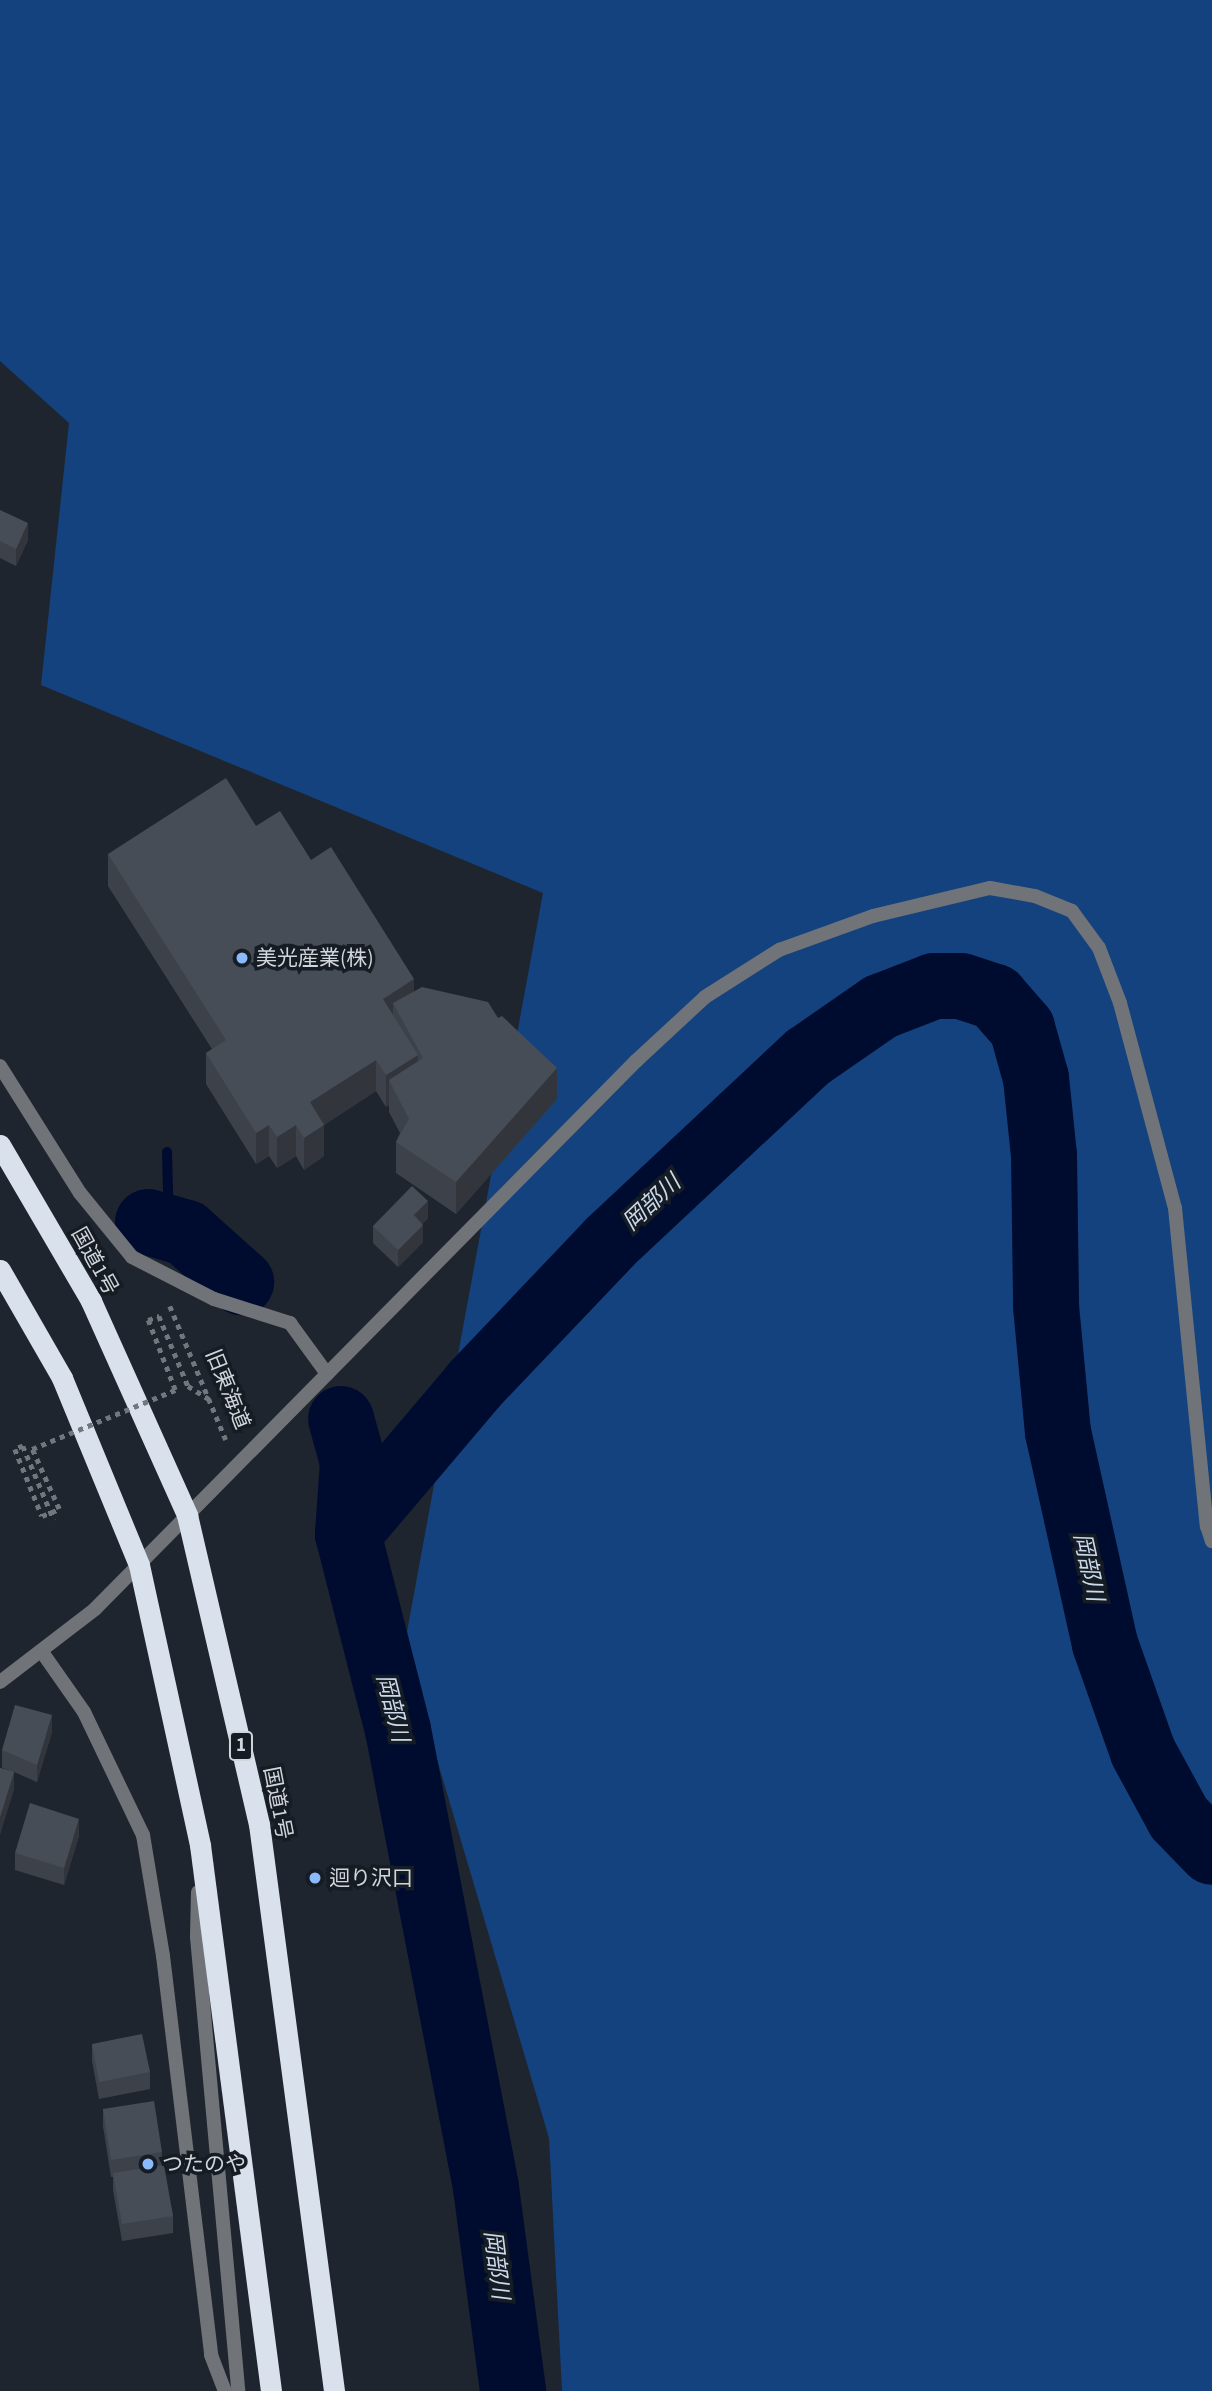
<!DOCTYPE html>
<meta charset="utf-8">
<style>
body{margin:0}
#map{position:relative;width:1212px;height:2391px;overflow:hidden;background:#1f252e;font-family:"Source Sans 3","Noto Sans JP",sans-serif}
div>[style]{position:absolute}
.green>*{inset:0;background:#14427e}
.stream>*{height:10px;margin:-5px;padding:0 5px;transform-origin:5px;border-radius:5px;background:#000c2f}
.river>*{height:66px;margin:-33px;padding:0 33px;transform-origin:33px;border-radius:33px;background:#000c2f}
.path>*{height:4.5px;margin-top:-2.25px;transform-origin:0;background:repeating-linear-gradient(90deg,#72777e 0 5px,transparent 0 10px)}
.lane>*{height:14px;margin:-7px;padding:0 7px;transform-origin:7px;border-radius:7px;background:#707377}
.street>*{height:14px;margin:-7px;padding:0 7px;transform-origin:7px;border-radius:7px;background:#707377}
.highway>*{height:21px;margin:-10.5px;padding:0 10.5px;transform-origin:10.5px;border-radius:10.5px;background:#d9e1ed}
.path-bridge>*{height:4.5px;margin-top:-2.25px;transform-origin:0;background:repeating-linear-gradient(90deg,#72777e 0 5px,transparent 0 10px)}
.wall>*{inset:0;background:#3d424a}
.shaded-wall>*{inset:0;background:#32363c}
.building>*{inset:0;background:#474d56}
.dots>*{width:19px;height:19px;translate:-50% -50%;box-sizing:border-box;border:4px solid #161c24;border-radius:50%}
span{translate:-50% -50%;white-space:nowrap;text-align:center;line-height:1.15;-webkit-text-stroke:7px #161c24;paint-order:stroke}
.shield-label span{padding:2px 5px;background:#161c24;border:2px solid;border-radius:5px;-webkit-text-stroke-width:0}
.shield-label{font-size:19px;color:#d2d6db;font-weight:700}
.poi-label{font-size:21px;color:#d2d6db}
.left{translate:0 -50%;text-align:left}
.street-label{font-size:21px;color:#d2d6db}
.water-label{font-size:23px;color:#cbd9ed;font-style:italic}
</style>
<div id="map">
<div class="green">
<div style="clip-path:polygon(0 0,1212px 0,1212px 2391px,562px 2391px,549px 2138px,404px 1648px,543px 893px,41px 685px,69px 423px,0 361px)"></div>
</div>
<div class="stream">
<div style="left:167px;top:1152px;width:74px;rotate:88.5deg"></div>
</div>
<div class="river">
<div style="left:148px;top:1222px;width:40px;rotate:16deg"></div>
<div style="left:186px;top:1233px;width:74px;rotate:41.7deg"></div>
<div style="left:341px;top:1419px;width:45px;rotate:74.4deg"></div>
<div style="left:353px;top:1462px;width:72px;rotate:94deg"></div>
<div style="left:348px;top:1534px;width:202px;rotate:75.7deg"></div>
<div style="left:398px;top:1730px;width:466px;rotate:79.1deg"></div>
<div style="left:486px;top:2188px;width:205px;rotate:82.4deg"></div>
<div style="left:348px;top:1534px;width:197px;rotate:-49.7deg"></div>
<div style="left:475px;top:1384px;width:196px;rotate:-46.4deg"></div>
<div style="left:610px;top:1242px;width:271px;rotate:-43.1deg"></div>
<div style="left:808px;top:1057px;width:88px;rotate:-34.8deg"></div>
<div style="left:880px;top:1007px;width:58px;rotate:-21.3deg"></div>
<div style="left:934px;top:986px;width:27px"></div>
<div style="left:961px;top:986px;width:36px;rotate:18deg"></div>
<div style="left:995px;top:997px;width:41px;rotate:48.9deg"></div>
<div style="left:1022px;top:1028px;width:52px;rotate:74.4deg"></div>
<div style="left:1036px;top:1078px;width:77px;rotate:84.1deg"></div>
<div style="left:1044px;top:1155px;width:151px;rotate:89.2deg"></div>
<div style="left:1046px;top:1306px;width:127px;rotate:84.6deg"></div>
<div style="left:1058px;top:1432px;width:217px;rotate:77.5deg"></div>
<div style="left:1105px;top:1644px;width:114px;rotate:70.6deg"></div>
<div style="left:1143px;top:1752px;width:75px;rotate:61.4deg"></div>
<div style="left:1179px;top:1818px;width:47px;rotate:45.9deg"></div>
</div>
<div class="path">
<div style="left:170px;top:1306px;width:145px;rotate:67.3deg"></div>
<div style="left:175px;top:1390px;width:75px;rotate:-111.1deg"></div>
<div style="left:148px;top:1320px;width:12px;rotate:-20deg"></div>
<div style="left:159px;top:1316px;width:76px;rotate:67.5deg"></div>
<div style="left:188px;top:1386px;width:25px;rotate:32deg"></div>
<div style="left:23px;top:1446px;width:80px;rotate:67.3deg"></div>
</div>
<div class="lane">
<div style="left:0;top:1066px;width:150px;rotate:57.8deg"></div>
<div style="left:80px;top:1193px;width:82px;rotate:50.9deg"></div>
<div style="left:132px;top:1257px;width:92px;rotate:27.1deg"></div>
<div style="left:214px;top:1299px;width:80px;rotate:17.5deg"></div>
<div style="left:290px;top:1323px;width:63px;rotate:54deg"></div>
</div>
<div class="street">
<div style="left:42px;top:1652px;width:73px;rotate:55deg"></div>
<div style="left:84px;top:1712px;width:136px;rotate:64.4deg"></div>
<div style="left:143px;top:1835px;width:123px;rotate:80.6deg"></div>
<div style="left:163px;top:1956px;width:402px;rotate:83.1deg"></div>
<div style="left:211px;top:2355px;width:39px;rotate:69deg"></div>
<div style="left:0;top:1682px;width:120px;rotate:-37.5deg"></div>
<div style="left:95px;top:1609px;width:770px;rotate:-45.37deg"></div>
<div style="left:636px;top:1061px;width:94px;rotate:-42.8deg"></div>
<div style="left:705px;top:997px;width:88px;rotate:-32.4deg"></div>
<div style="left:779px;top:950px;width:100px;rotate:-19.9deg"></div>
<div style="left:873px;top:916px;width:120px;rotate:-13.5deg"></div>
<div style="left:990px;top:888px;width:46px;rotate:10.1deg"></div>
<div style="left:1035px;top:896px;width:40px;rotate:22deg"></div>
<div style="left:1072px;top:911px;width:46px;rotate:53.9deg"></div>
<div style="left:1099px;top:948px;width:59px;rotate:69.1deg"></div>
<div style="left:1120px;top:1003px;width:212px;rotate:75deg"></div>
<div style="left:1175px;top:1208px;width:320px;rotate:84.3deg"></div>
<div style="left:1207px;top:1526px;width:16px;rotate:72deg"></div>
<div style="left:198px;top:1892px;width:45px;rotate:91.3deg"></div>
<div style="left:197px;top:1937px;width:456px;rotate:84.8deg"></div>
</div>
<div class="highway">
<div style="left:0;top:1145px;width:181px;rotate:59.7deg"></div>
<div style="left:91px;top:1301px;width:235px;rotate:65.8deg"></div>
<div style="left:187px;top:1515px;width:317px;rotate:76.9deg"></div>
<div style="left:259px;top:1824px;width:572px;rotate:82.46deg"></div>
<div style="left:0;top:1270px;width:125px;rotate:60.1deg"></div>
<div style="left:62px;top:1378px;width:202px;rotate:67.6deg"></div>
<div style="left:139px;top:1565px;width:287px;rotate:77.7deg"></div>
<div style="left:200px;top:1845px;width:551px;rotate:82.59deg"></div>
</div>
<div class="path-bridge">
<div style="left:23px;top:1446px;width:9px;rotate:159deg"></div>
<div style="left:15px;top:1449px;width:72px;rotate:68.1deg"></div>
<div style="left:42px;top:1516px;width:18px;rotate:-22deg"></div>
<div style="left:59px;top:1509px;width:66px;rotate:-114.2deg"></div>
<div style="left:32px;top:1449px;width:155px;rotate:-22.4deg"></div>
</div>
<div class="wall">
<div style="clip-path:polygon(0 510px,28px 540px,16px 566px,0 558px)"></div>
<div style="clip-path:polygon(256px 826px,311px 860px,414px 991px,557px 1099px,456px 1214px,396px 1173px,396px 1142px,400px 1133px,389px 1112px,389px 1105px,386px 1107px,376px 1091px,324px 1125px,324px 1156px,304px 1170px,296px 1156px,277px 1168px,269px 1156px,256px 1164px,206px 1084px,206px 1053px,212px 1049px,108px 886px,108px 854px)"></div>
<div style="clip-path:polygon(428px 1218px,422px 1224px,423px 1242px,398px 1267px,373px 1243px,373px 1226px)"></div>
<div style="clip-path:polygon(52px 1732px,37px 1782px,14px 1772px,14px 1789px,0 1834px,0 1768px,11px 1771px,2px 1768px,2px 1750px)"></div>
<div style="clip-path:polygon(79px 1836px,64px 1885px,15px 1870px,15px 1853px)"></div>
<div style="clip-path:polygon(92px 2044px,150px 2072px,150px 2089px,99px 2099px,92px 2061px)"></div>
<div style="clip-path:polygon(103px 2109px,162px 2152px,162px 2165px,173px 2216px,173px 2233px,122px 2241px,113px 2190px,113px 2177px,111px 2177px,103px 2126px)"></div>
</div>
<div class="shaded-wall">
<div style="clip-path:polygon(28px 523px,28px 540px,16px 566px,16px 549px)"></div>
<div style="clip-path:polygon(414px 979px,414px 1011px,393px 1003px,393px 1025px,383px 999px)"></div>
<div style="clip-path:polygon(418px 1055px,418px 1086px,389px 1080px,389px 1105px,386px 1107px,386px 1075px)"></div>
<div style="clip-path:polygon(376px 1060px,376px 1091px,318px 1129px,324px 1125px,324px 1156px,304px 1170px,304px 1138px,310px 1102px)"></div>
<div style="clip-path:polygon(557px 1068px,557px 1099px,456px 1214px,456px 1182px)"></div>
<div style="clip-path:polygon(269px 1125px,269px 1156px,256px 1164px,256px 1133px)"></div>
<div style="clip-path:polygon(296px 1125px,296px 1156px,277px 1168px,277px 1137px)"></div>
<div style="clip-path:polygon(428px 1201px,428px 1218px,414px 1232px,414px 1215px)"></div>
<div style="clip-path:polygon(423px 1225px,423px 1242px,398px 1267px,398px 1250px)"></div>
<div style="clip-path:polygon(52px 1715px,52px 1732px,37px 1782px,37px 1765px)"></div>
<div style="clip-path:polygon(14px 1772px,14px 1789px,0 1834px,0 1817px)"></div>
<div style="clip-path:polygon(79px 1819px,79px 1836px,64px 1885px,64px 1868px)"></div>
</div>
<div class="building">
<div style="clip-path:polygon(0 510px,28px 523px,16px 549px,0 541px)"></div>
<div style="clip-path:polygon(226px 778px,256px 826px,280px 811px,311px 860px,331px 847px,414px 979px,383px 999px,418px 1055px,386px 1075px,376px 1060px,310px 1102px,324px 1125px,304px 1138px,296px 1125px,277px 1137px,269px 1125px,256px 1133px,206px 1053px,226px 1040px,108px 854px)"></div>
<div style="clip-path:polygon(422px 987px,488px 1002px,498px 1018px,502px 1016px,557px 1068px,456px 1182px,396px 1142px,409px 1119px,389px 1080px,423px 1058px,393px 1003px)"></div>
<div style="clip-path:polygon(412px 1186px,428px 1201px,414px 1215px,423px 1225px,398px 1250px,373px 1226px)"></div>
<div style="clip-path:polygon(15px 1705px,52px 1715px,37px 1765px,2px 1750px)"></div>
<div style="clip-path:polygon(0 1768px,14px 1772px,0 1817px)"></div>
<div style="clip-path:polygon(30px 1803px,79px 1819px,64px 1868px,15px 1853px)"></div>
<div style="clip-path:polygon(142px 2034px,150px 2072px,99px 2082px,92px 2044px)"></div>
<div style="clip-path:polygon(154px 2101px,162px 2152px,111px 2160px,103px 2109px)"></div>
<div style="clip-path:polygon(164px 2165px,173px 2216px,122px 2224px,113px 2173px)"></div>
</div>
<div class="dots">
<div style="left:242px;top:958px;background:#8bbafc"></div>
<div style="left:315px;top:1878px;background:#8bbafc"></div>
<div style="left:148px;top:2164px;background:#8bbafc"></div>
</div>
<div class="shield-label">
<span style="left:241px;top:1746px">1</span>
</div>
<div class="poi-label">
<span class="left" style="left:256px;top:958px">美光産業(株)</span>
<span class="left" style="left:329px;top:1878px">迴り沢口</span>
<span class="left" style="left:162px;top:2164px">つたのや</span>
</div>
<div class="street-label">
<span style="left:95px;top:1261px;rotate:61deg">国道1号</span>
<span style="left:228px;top:1389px;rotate:68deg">旧東海道</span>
<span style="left:278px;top:1803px;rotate:79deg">国道1号</span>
</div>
<div class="water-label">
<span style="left:652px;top:1203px;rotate:-43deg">岡部川</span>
<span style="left:1088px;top:1567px;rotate:78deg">岡部川</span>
<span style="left:392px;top:1708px;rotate:76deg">岡部川</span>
<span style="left:496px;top:2265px;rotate:83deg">岡部川</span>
</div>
</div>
